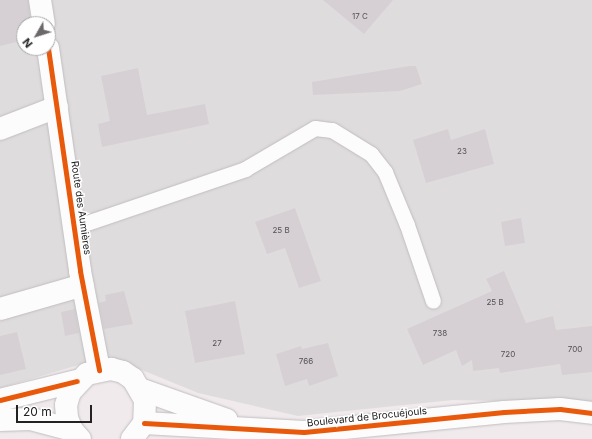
<!DOCTYPE html>
<meta charset="utf-8">
<style>
body{margin:0}
#map{position:relative;width:592px;height:439px;overflow:hidden;background:#f0eaed;font-family:Inter,sans-serif}
div>[style]{position:absolute}
.residential>*{inset:0;background:#dfdcde}
.building>*{inset:0;background:#d6d0d4}
.roads{filter:drop-shadow(0 0 1px #c0bdbf) drop-shadow(0 0 1px #c0bdbf)}
.lane>*{height:15px;margin:-7.5px;padding:0 7.5px;transform-origin:7.5px;border-radius:7.5px;background:#fdfcfc}
.street>*{height:22px;margin:-11px;padding:0 11px;transform-origin:11px;border-radius:11px;background:#fdfcfc}
.cycleway>*{height:5px;margin:-2.5px;padding:0 2.5px;transform-origin:2.5px;border-radius:2.5px;background:#e8590c}
span{translate:-50% -50%;white-space:nowrap;text-align:center;line-height:1.15;-webkit-text-stroke:3px #fff;paint-order:stroke}
.number-label{font-size:8px;color:#525051}
.number-label span{-webkit-text-stroke-width:0}
.street-label{font-size:10px;color:#222}
.north{position:absolute;left:16px;top:16px;width:40px;height:40px;box-sizing:border-box;background:#fff;border:1px solid #a7a7a7;border-radius:50%;rotate:231deg;font-size:11px;font-weight:700;line-height:16px;text-align:center;color:#222}
.north::after{content:'';display:block;margin:auto;width:14px;height:18px;background:#6a6869;clip-path:polygon(50% 0,100% 100%,50% 72%,0 100%)}
.scale{position:absolute;left:16px;top:405px;width:76px;height:18px;box-sizing:border-box;border:2px solid #222;border-top:0;padding-left:5px;font-size:12px;line-height:14px;white-space:nowrap;color:#222;-webkit-text-stroke:3px #fff;paint-order:stroke}
</style>
<div id="map">
<div class="residential">
<div style="clip-path:polygon(evenodd,0 0,592px 0,592px 403px,453px 400px,298px 416px,198px 393px,120px 361px,89px 362px,0 388px,0 0,24px 24px,48px 24px,48px 48px,24px 48px,24px 24px)"></div>
</div>
<div class="building">
<div style="clip-path:polygon(0 0,28px 0,31px 24px,24px 24px,24px 40px,0 46px)"></div>
<div style="clip-path:polygon(323px 0,393px 0,364px 34px)"></div>
<div style="clip-path:polygon(409px 66px,416px 66px,422px 84px,400px 91px,313px 95px,312px 82px)"></div>
<div style="clip-path:polygon(138px 68px,147px 115px,205px 104px,209px 124px,102px 147px,98px 124px,110px 121px,101px 76px)"></div>
<div style="clip-path:polygon(448px 129px,451px 140px,485px 129px,494px 164px,426px 183px,413px 140px)"></div>
<div style="clip-path:polygon(295px 208px,321px 281px,299px 288px,285px 248px,267px 254px,255px 222px)"></div>
<div style="clip-path:polygon(521px 218px,525px 243px,505px 246px,501px 222px)"></div>
<div style="clip-path:polygon(504px 271px,526px 323px,553px 316px,556px 330px,592px 326px,592px 372px,562px 375px,560px 364px,500px 373px,499px 368px,473px 371px,472px 360px,462px 366px,456px 350px,423px 365px,407px 329px,492px 291px,486px 279px)"></div>
<div style="clip-path:polygon(124px 291px,133px 324px,104px 329px,99px 303px,106px 301px,105px 295px)"></div>
<div style="clip-path:polygon(235px 301px,245px 354px,195px 363px,185px 311px)"></div>
<div style="clip-path:polygon(75px 309px,79px 333px,65px 336px,61px 312px)"></div>
<div style="clip-path:polygon(17px 332px,26px 369px,0 375px,0 336px)"></div>
<div style="clip-path:polygon(328px 343px,338px 376px,309px 386px,307px 379px,285px 386px,276px 354px,301px 346px,302px 349px)"></div>
</div>
<div class="roads">
<div class="lane">
<div style="left:75px;top:227px;width:180px;rotate:-18.8deg"></div>
<div style="left:245px;top:169px;width:81px;rotate:-30.4deg"></div>
<div style="left:315px;top:128px;width:17px;rotate:7deg"></div>
<div style="left:332px;top:130px;width:46px;rotate:31.6deg"></div>
<div style="left:371px;top:154px;width:23px;rotate:52deg"></div>
<div style="left:385px;top:172px;width:57px;rotate:67.5deg"></div>
<div style="left:407px;top:225px;width:80px;rotate:71.1deg"></div>
</div>
<div class="street">
<div style="left:40px;top:0;width:24px;rotate:81deg"></div>
<div style="left:48px;top:48px;width:225px;rotate:81.8deg"></div>
<div style="left:80px;top:271px;width:101px;rotate:79.1deg"></div>
<div style="left:0;top:129px;width:61px;rotate:-21.1deg"></div>
<div style="left:0;top:309px;width:86px;rotate:-16.1deg"></div>
<div style="left:140px;top:389px;width:92px;rotate:19.6deg"></div>
<div style="left:0;top:400px;width:79px;rotate:-13.9deg"></div>
<div style="left:0;top:420px;width:31px;rotate:-2deg"></div>
<div style="left:31px;top:419px;width:42px;rotate:15deg"></div>
<div style="left:144px;top:423px;width:160px;rotate:3.2deg"></div>
<div style="left:304px;top:432px;width:201px;rotate:-5.7deg"></div>
<div style="left:504px;top:412px;width:56px;rotate:-3.1deg"></div>
<div style="left:560px;top:409px;width:32px;rotate:7deg"></div>
<div style="left:80px;top:439px;width:12px;rotate:-132deg"></div>
<div style="left:72px;top:430px;width:13px;rotate:-113deg"></div>
<div style="left:67px;top:418px;width:13px;rotate:-94deg"></div>
<div style="left:66px;top:405px;width:14px;rotate:-73deg"></div>
<div style="left:70px;top:392px;width:25px;rotate:-47deg"></div>
<div style="left:87px;top:374px;width:25px;rotate:-12deg"></div>
<div style="left:111px;top:369px;width:12px;rotate:14deg"></div>
<div style="left:123px;top:372px;width:12px;rotate:35deg"></div>
<div style="left:133px;top:379px;width:24px;rotate:60deg"></div>
<div style="left:145px;top:400px;width:23px;rotate:92deg"></div>
<div style="left:144px;top:423px;width:20px;rotate:127deg"></div>
</div>
</div>
<div class="cycleway">
<div style="left:48px;top:48px;width:225px;rotate:81.8deg"></div>
<div style="left:80px;top:271px;width:101px;rotate:79.1deg"></div>
<div style="left:0;top:400px;width:79px;rotate:-13.9deg"></div>
<div style="left:144px;top:423px;width:160px;rotate:3.2deg"></div>
<div style="left:304px;top:432px;width:201px;rotate:-5.7deg"></div>
<div style="left:504px;top:412px;width:56px;rotate:-3.1deg"></div>
<div style="left:560px;top:409px;width:32px;rotate:7deg"></div>
</div>
<div class="number-label">
<span style="left:360px;top:17px">17 C</span>
<span style="left:462px;top:152px">23</span>
<span style="left:281px;top:231px">25 B</span>
<span style="left:495px;top:303px">25 B</span>
<span style="left:440px;top:334px">738</span>
<span style="left:217px;top:344px">27</span>
<span style="left:575px;top:350px">700</span>
<span style="left:508px;top:355px">720</span>
<span style="left:306px;top:362px">766</span>
</div>
<div class="street-label">
<span style="left:81px;top:208px;rotate:82deg">Route des Aumières</span>
<span style="left:367px;top:417px;rotate:-6deg">Boulevard de Brocuéjouls</span>
</div>
<div class="north">N</div>
<div class="scale">20 m</div>
</div>
